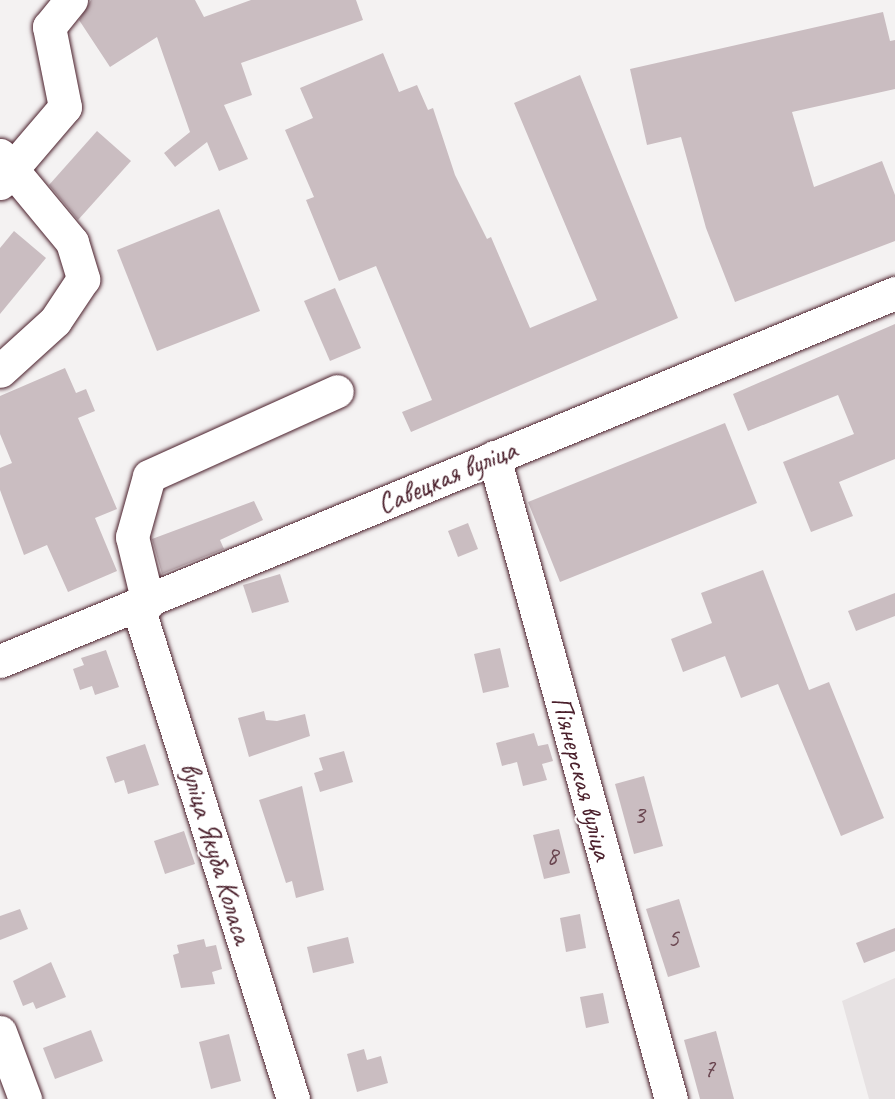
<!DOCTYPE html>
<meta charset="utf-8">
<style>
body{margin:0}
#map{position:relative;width:895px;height:1099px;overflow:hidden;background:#f4f2f2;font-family:Caveat,sans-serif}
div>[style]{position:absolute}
.built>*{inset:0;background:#e7e2e3}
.building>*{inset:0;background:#cabdc1}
.roads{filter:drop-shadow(0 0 2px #4a1f2b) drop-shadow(0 0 2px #4a1f2b)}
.minor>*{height:33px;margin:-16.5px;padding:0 16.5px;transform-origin:16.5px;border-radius:16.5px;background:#fff}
span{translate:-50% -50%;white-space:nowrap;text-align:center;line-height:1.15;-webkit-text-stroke:4.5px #fff;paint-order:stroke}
.number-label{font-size:26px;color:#6a4650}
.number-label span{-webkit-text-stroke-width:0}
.street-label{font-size:28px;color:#4a1f2b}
</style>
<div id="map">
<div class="built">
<div style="clip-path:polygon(895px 978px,895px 1099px,869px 1099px,842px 1001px)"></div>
</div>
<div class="building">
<div style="clip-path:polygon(195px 0,204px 17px,251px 0,356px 0,363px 20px,241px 63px,252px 95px,224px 105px,248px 159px,219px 171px,207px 142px,175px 167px,164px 153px,190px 132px,157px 37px,110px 67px,79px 20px,91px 0)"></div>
<div style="clip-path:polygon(883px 12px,890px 41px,895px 40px,895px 89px,792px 112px,814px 187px,882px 161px,895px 195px,895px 241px,735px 302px,706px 228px,681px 137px,647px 145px,630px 69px)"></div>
<div style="clip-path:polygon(383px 53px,399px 92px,417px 85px,428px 110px,433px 108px,455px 175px,487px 239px,491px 237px,530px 328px,597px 300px,514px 103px,580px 75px,678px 318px,411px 432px,402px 412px,432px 400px,376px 266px,339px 281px,306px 200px,314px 197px,285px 130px,313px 118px,300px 88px)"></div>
<div style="clip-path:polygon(97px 131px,131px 161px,78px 220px,49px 185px)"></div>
<div style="clip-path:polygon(219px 209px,260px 311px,157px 351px,117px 250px)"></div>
<div style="clip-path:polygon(14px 231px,46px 258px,0 314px,0 248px)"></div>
<div style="clip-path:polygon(335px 288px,361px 348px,330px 361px,304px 301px)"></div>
<div style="clip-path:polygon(895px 324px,895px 459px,839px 482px,853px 516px,811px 532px,783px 462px,854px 434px,838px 395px,748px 431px,733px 394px)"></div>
<div style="clip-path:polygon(65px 368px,76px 393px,86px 389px,95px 411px,78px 418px,117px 509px,95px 518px,117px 571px,68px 592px,47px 545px,24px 555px,0 490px,0 468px,12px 463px,0 434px,0 396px)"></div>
<div style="clip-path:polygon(725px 423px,757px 503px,560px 582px,528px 502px)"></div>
<div style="clip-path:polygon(254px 501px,263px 520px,220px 540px,224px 549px,162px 574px,152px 539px)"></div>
<div style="clip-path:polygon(468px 523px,478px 549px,458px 557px,448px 531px)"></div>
<div style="clip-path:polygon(763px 570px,809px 690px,829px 682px,884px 818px,841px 836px,778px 684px,741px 698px,725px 656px,683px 672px,671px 639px,712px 623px,701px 593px)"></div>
<div style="clip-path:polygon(280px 574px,289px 602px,252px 613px,243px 585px)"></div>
<div style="clip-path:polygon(895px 593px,895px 616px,856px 631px,848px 611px)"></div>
<div style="clip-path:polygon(500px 648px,509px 687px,483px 693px,474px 654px)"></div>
<div style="clip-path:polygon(106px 650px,119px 687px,95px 695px,92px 686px,80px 690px,73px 669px,84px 665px,81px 658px)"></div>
<div style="clip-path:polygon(264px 711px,266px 720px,277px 721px,305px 714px,310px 736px,249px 757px,238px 718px)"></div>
<div style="clip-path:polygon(534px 733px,538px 746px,548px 744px,553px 761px,542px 764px,547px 780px,523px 786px,517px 762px,502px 766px,496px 743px)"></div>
<div style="clip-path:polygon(145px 744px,159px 785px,128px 794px,124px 780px,115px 783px,106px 757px)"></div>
<div style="clip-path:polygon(344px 751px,353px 782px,320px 792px,314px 773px,323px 770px,319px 758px)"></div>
<div style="clip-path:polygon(644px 776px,663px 846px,634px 854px,615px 784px)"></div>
<div style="clip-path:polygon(302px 786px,324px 890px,296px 898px,292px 881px,286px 883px,259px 800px)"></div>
<div style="clip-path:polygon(559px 829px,570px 873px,544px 879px,533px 835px)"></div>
<div style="clip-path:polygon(184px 831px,195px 864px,165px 874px,154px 841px)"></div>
<div style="clip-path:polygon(679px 899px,700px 967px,668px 977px,646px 909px)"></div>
<div style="clip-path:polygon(20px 909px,28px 929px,0 940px,0 916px)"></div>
<div style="clip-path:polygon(580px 914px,586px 948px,566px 952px,560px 918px)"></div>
<div style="clip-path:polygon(895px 928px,895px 951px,864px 963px,856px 943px)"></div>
<div style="clip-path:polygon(348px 937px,354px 963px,313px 973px,307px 947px)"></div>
<div style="clip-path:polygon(204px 939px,206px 947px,216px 945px,222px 969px,212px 972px,215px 984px,181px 988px,173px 955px,179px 953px,177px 945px)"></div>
<div style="clip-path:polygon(51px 962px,66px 997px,36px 1009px,33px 1002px,23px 1006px,13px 981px)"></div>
<div style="clip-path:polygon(603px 993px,609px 1023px,586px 1028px,580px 997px)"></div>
<div style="clip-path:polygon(91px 1030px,103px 1061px,55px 1079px,43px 1048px)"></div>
<div style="clip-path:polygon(716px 1031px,734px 1099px,700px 1099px,684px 1040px)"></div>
<div style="clip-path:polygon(229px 1034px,241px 1081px,211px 1089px,199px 1042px)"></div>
<div style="clip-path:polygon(364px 1049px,367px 1060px,381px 1056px,388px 1083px,357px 1092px,347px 1054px)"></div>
</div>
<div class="roads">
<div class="minor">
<div style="left:0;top:155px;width:113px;rotate:50.4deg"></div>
<div style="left:72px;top:242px;width:39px;rotate:73deg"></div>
<div style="left:83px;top:279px;width:50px;rotate:123.7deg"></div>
<div style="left:55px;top:321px;width:74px;rotate:137.7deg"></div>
<div style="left:0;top:183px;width:100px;rotate:-49.5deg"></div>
<div style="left:65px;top:107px;width:82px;rotate:-101.3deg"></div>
<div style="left:49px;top:27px;width:35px;rotate:-51deg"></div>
<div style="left:494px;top:457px;width:666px;rotate:74.59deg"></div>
<div style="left:148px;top:603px;width:68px;rotate:-103.6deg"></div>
<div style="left:132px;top:537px;width:63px;rotate:-74.4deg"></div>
<div style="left:149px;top:476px;width:206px;rotate:-24.3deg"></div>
<div style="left:138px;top:607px;width:516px;rotate:72.51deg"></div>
<div style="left:0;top:661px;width:968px;rotate:-22.35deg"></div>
<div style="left:0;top:1032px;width:72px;rotate:69.5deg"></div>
</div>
</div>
<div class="number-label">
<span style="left:639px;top:815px">3</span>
<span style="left:552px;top:856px">8</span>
<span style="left:673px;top:938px">5</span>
<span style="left:709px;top:1069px">7</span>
</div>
<div class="street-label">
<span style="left:447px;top:477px;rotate:-23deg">Савецкая вуліца</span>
<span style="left:582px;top:778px;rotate:75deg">Піянерская вуліца</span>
<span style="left:216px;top:853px;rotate:73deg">вуліца Якуба Коласа</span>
</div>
</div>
